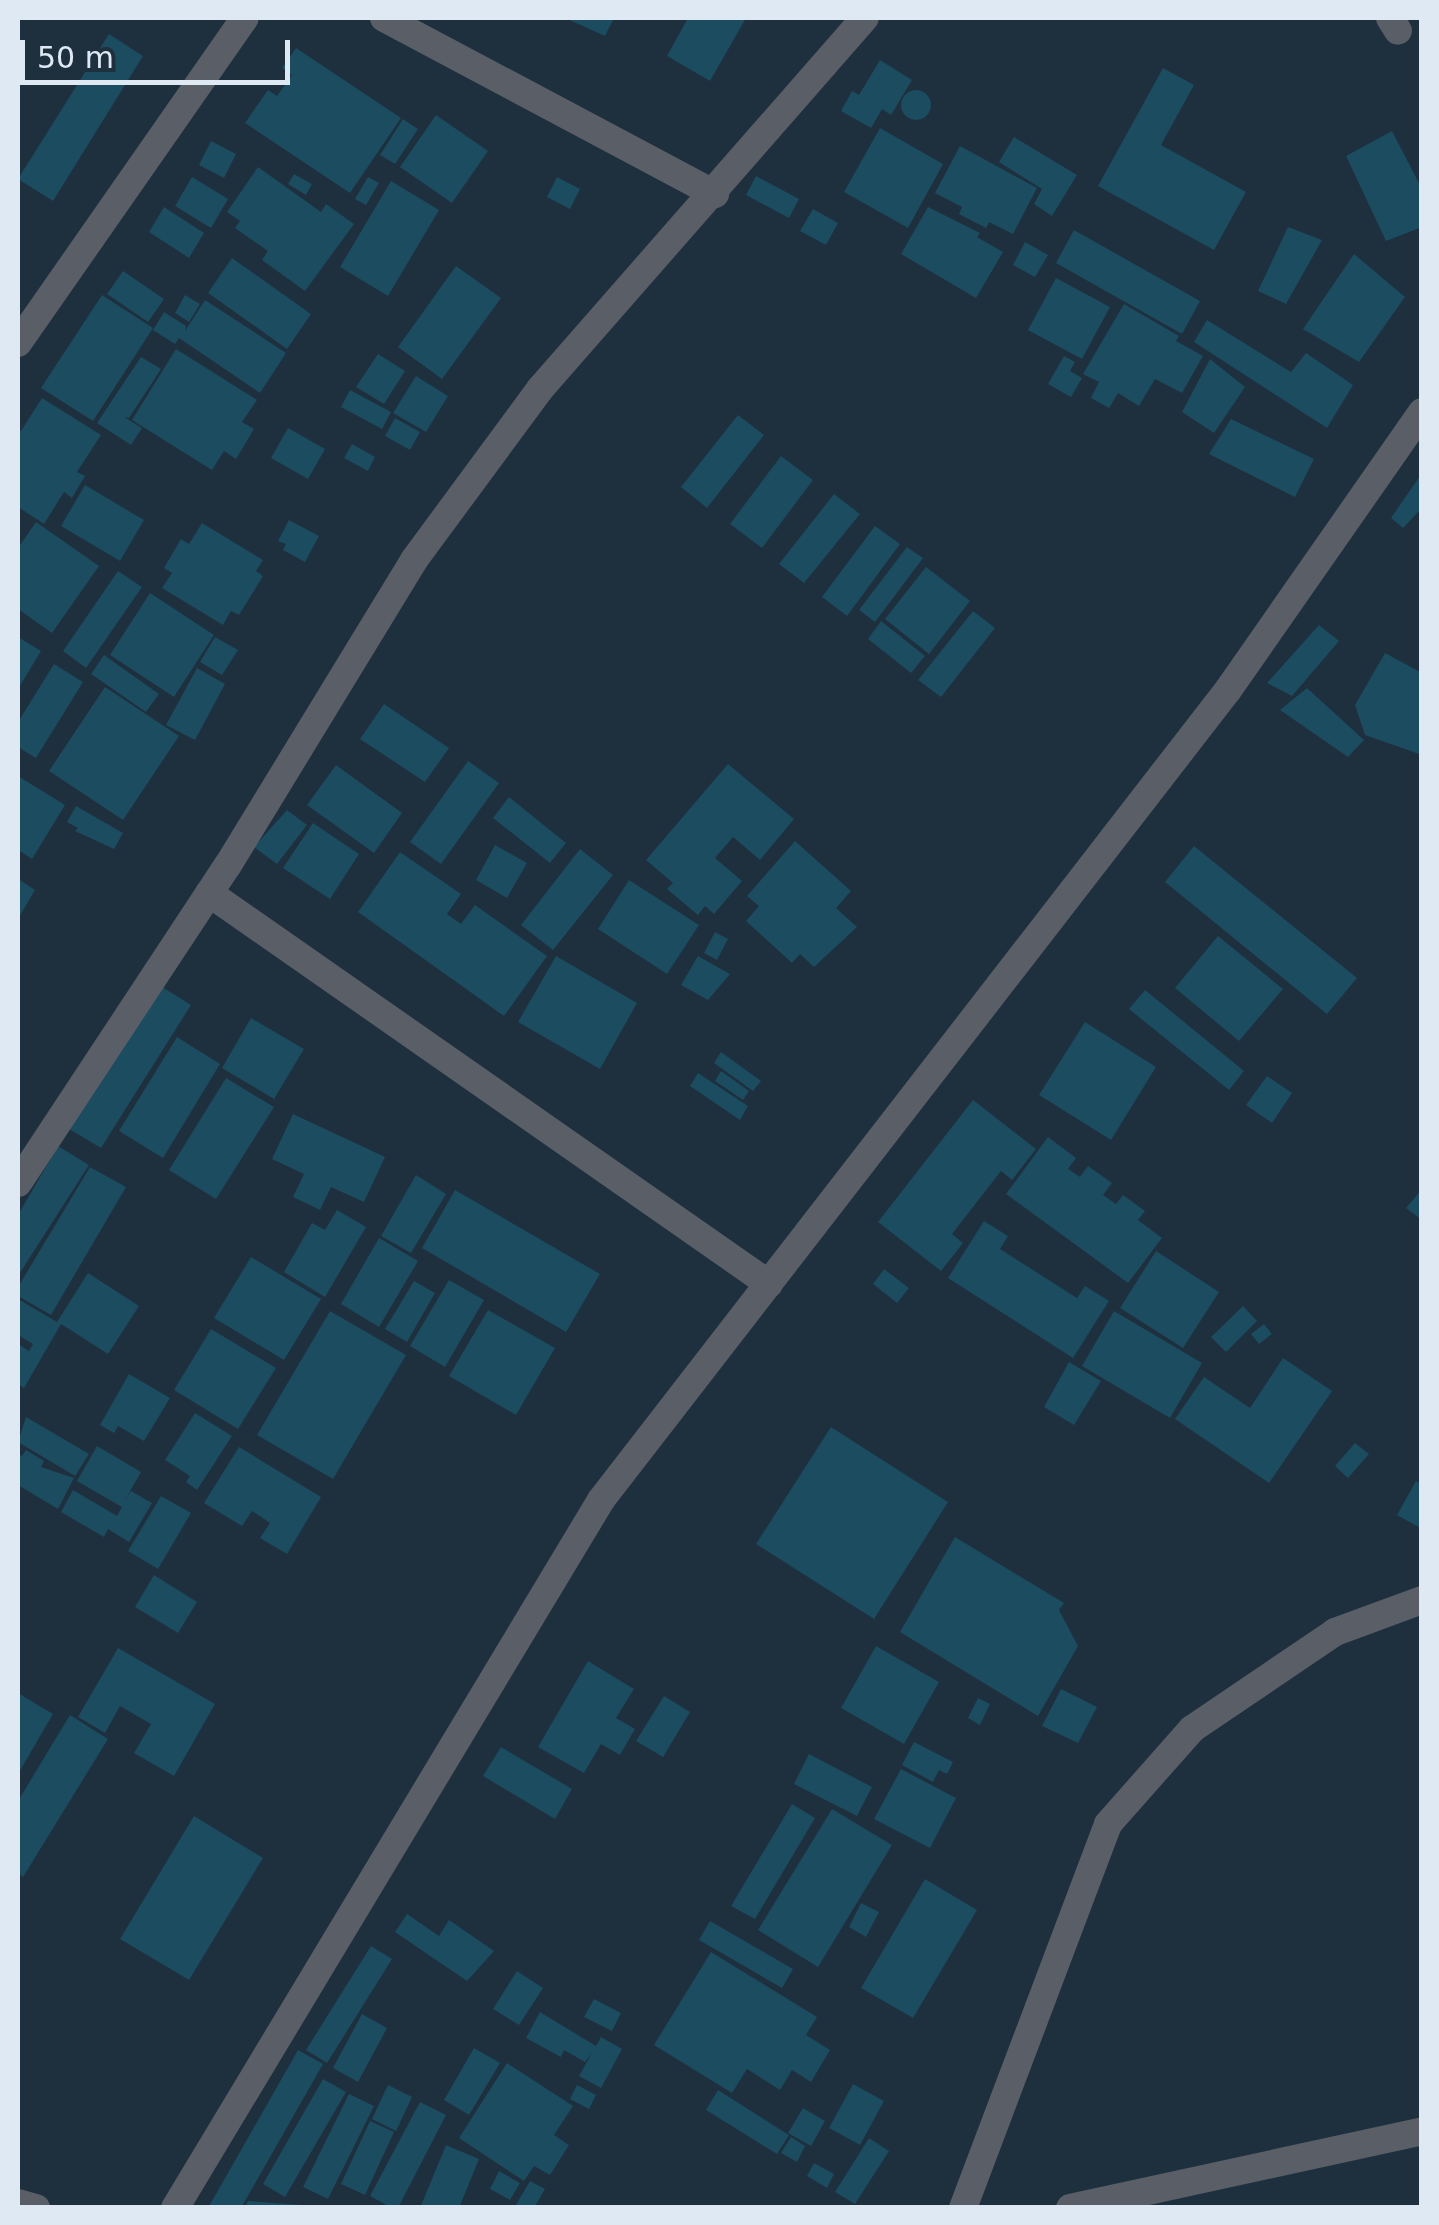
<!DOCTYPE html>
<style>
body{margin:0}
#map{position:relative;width:1439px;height:2225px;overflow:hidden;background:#1e2f3e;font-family:"DejaVu Sans",sans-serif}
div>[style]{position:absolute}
.building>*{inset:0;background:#1c4c5f}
.round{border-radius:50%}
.street>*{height:28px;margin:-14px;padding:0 14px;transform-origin:14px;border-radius:14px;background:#595e67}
span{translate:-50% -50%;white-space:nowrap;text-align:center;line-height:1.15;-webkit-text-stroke:8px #1e2f3e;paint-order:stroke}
.frame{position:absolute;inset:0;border:20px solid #dee9f3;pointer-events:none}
.scale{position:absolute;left:20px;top:40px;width:270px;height:45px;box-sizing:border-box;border:5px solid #dee9f3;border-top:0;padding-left:12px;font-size:30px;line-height:35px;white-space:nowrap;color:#dee9f3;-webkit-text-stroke:8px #1e2f3e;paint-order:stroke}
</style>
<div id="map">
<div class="building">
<div style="clip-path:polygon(565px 18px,614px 18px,605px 36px)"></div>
<div style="clip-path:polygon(688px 18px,746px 18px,710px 81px,667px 56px)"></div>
<div style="clip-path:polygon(109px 34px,143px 56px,53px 201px,18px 179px)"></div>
<div style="clip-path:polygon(296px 48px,401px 118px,350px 193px,245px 123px,268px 90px,277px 96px,292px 75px,282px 68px)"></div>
<div style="clip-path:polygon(880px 60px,912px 80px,891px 115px,882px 109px,871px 128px,841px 111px,852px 91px,859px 95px)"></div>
<div style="clip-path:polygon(1163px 68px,1194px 85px,1161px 145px,1246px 192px,1214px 250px,1098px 186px)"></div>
<div class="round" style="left:901px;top:90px;width:30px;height:30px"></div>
<div style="clip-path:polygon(436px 115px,488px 151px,452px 203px,400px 167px)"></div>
<div style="clip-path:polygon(403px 119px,418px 129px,395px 164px,380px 155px)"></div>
<div style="clip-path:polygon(880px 128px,943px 164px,908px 228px,844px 192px)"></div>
<div style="clip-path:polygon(1392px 131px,1422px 189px,1422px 227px,1386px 241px,1346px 156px)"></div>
<div style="clip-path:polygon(1014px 137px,1077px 175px,1052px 216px,1034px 204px,1042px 189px,999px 162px)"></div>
<div style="clip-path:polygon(211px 141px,236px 154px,224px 178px,199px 165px)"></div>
<div style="clip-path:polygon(960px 146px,1037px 188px,1013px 234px,989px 222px,986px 228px,959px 214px,962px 207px,935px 193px)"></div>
<div style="clip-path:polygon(258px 167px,321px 212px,326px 204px,354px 224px,305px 291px,262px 260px,268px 251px,235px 228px,240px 221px,227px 212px)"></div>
<div style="clip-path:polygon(294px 174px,312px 184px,306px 195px,288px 184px)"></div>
<div style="clip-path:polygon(756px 176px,799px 199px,789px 218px,746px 195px)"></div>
<div style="clip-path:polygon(192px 177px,228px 199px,211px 228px,175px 206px)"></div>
<div style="clip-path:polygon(368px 177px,379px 183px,366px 205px,355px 199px)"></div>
<div style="clip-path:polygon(557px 177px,580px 189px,570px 209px,547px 197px)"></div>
<div style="clip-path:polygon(391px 181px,439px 210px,388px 296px,340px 267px)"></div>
<div style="clip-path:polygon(164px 207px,204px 233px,189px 258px,149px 232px)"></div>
<div style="clip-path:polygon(928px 207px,980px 233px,977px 237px,1003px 252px,976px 298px,901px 254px)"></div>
<div style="clip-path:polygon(813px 209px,838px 223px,826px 245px,800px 231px)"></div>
<div style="clip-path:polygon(1288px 227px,1322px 240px,1286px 304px,1258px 291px)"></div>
<div style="clip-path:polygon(1074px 230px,1200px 301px,1182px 334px,1056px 263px)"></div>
<div style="clip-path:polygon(1025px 242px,1048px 255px,1035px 277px,1013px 265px)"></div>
<div style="clip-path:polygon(1354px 254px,1405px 297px,1359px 362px,1303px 329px)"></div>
<div style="clip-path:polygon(232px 258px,311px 314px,287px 349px,208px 293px)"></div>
<div style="clip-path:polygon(456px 266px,501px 298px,442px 379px,398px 347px)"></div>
<div style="clip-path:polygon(123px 271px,164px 299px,148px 322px,107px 294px)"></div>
<div style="clip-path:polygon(1056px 278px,1110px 307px,1082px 359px,1028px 330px)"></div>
<div style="clip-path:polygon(102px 295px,153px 328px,93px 421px,41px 388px)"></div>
<div style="clip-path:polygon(185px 295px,200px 304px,189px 322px,175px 313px)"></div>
<div style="clip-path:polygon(205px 300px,286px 353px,260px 393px,179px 338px,175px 344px,153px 330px,164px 312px,186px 326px,185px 331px)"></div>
<div style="clip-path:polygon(1124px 304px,1179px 336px,1176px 341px,1203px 356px,1182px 393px,1155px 379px,1139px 406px,1118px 393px,1109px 408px,1091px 398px,1099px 382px,1083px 374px)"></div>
<div style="clip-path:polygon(1207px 320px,1291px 372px,1306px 353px,1353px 385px,1327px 428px,1194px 342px)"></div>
<div style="clip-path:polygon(176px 349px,257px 400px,242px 422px,254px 429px,236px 459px,224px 451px,212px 470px,132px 420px)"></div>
<div style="clip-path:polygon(378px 354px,405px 371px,384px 404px,356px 387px)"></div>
<div style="clip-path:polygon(1064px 356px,1075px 362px,1070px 371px,1082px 378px,1071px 397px,1048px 384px)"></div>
<div style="clip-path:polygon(141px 357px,161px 369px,129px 418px,124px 417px,142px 428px,131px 445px,97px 423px)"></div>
<div style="clip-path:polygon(1210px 359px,1245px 387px,1214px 433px,1182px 412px)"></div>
<div style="clip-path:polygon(416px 376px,448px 396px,426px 432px,393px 413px)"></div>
<div style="clip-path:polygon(350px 390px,391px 412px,382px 429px,341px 407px)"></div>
<div style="clip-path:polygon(42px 398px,101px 435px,77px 472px,85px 476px,72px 498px,64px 492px,44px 524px,18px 507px,18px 428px,21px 431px)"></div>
<div style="clip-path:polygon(738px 415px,764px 435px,707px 508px,681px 487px)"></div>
<div style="clip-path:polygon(395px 418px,420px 432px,410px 450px,385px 436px)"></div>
<div style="clip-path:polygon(1231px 419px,1314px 459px,1295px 497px,1209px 454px)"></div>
<div style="clip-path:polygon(288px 428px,325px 449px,308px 479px,271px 458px)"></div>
<div style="clip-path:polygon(352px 444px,375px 457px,368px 471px,344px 458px)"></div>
<div style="clip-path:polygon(781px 456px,813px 480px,762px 548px,730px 524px)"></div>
<div style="clip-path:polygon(1422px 473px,1422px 514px,1418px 512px,1403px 528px,1391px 518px)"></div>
<div style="clip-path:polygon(85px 485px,144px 520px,120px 561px,61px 526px)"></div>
<div style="clip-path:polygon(834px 494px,860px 514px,804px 583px,779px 564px)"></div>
<div style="clip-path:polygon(289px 520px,319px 536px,305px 562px,283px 550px,286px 544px,278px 541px)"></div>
<div style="clip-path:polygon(36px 522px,99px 566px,52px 633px,18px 609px,18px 548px)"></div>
<div style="clip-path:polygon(202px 523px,263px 560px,256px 571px,263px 576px,239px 615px,231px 611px,223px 625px,162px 588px,172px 573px,164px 568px,181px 539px,189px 544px)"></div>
<div style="clip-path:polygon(875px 526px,900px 544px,847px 616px,822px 597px)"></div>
<div style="clip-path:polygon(907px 547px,923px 558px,875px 622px,859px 610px)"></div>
<div style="clip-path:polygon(926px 567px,970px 601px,929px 654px,885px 619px)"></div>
<div style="clip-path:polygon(118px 571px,142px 587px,86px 668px,63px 651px)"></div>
<div style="clip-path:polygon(150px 593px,214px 635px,174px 697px,110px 655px)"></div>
<div style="clip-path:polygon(973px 611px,995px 628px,941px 697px,918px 680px)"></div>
<div style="clip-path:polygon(881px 621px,925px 656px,911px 673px,868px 639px)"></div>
<div style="clip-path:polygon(1319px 625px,1339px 641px,1292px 696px,1267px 683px)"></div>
<div style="clip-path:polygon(18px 637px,41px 651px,18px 689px)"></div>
<div style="clip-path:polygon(215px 637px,238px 650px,222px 675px,200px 662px)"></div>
<div style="clip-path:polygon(1385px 653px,1422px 673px,1422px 755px,1365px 735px,1355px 705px)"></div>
<div style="clip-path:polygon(104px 655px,159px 694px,146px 712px,91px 674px)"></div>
<div style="clip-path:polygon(54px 664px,83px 682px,36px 758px,18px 747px,18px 722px)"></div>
<div style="clip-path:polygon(197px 668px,225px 684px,195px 740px,166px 725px)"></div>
<div style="clip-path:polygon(105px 687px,179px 736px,123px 820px,49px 771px)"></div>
<div style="clip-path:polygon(1307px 688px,1364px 740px,1348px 757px,1280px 710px)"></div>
<div style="clip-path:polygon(384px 704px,449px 748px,425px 782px,360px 739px)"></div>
<div style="clip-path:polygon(468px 761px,499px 783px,441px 864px,410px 842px)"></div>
<div style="clip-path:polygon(728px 764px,794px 819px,760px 860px,733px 837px,715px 858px,742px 881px,714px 914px,705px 906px,698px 915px,667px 889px,673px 883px,646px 860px)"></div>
<div style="clip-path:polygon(336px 765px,402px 813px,374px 853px,307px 805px)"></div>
<div style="clip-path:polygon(18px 776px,65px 805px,32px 859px,18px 850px)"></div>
<div style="clip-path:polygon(509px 797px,566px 843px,550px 863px,493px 818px)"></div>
<div style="clip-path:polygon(76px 806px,123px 833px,114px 849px,75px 831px,78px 828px,67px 822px)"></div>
<div style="clip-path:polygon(287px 810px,307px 825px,277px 864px,254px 847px)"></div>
<div style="clip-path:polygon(313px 823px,359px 854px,330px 899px,283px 868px)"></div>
<div style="clip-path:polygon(795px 841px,851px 891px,836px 908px,857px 927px,814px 967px,800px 954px,792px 963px,746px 921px,759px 906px,747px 896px)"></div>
<div style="clip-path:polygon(495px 845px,527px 863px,507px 898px,476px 880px)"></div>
<div style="clip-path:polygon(1194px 846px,1357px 978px,1327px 1014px,1165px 882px)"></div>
<div style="clip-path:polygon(580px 849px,613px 875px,553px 950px,521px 925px)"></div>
<div style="clip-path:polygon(400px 852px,461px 894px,447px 914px,461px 924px,475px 905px,547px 956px,504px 1016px,358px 912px)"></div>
<div style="clip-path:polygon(18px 879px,35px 890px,18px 919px)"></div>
<div style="clip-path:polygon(629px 880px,699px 925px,667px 974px,598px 929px)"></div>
<div style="clip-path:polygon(715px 932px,728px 939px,717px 960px,704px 953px)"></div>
<div style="clip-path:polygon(1218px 936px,1283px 989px,1239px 1041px,1175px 988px)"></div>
<div style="clip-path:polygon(556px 956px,637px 1003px,600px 1069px,518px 1022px)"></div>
<div style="clip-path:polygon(698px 956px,730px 974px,708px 1000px,681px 985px)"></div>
<div style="clip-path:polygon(159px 985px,191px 1005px,101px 1148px,69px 1129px)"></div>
<div style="clip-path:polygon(1145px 990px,1244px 1071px,1229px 1090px,1129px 1009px)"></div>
<div style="clip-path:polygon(251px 1018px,304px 1049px,274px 1099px,222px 1068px)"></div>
<div style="clip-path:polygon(1085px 1022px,1156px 1067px,1111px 1140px,1039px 1095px)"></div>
<div style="clip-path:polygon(177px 1037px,220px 1064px,163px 1158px,119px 1131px)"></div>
<div style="clip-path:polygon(721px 1052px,761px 1081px,753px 1091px,714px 1063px)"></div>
<div style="clip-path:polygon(721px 1071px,749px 1091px,743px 1100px,715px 1081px)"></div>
<div style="clip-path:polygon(698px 1073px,748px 1106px,740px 1120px,690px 1086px)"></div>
<div style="clip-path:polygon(1267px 1076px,1292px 1093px,1272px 1123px,1246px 1105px)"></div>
<div style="clip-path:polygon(226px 1078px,274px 1107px,216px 1199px,169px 1170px)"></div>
<div style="clip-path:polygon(973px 1100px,1036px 1149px,1012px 1180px,1001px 1171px,952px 1234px,963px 1243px,941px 1271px,878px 1222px)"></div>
<div style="clip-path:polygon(293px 1114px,385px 1157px,364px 1202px,331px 1187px,320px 1210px,293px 1197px,304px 1174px,272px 1159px)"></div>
<div style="clip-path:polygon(1048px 1137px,1076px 1158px,1068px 1169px,1080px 1177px,1088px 1166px,1112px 1183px,1103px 1195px,1116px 1204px,1123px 1195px,1145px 1211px,1138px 1220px,1162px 1238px,1128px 1283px,1006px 1194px)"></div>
<div style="clip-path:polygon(58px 1146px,89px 1165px,18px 1276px,18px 1215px)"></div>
<div style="clip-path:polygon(90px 1167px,126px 1187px,51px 1315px,18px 1296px,18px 1287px)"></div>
<div style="clip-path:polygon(416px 1175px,446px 1194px,411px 1253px,381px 1236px)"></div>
<div style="clip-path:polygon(1422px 1189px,1422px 1220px,1406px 1208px)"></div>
<div style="clip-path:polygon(455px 1190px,600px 1274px,566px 1332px,422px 1248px)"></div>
<div style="clip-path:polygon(337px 1210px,366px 1227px,325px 1297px,284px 1272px,312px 1223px,325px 1230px)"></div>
<div style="clip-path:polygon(984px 1221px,1008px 1236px,1000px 1249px,1077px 1298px,1085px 1286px,1109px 1301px,1073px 1358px,948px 1278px)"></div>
<div style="clip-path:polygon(379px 1238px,418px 1261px,379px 1327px,341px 1304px)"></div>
<div style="clip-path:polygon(1156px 1251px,1219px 1292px,1183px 1348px,1120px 1308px)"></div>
<div style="clip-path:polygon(251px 1257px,321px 1299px,284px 1360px,214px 1318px)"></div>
<div style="clip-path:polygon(884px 1269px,909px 1288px,897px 1303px,873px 1284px)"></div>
<div style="clip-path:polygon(88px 1273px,139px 1306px,108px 1354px,61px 1324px,24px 1388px,18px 1384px,18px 1344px,29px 1351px,33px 1344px,18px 1335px,18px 1299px,57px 1322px)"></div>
<div style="clip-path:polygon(449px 1280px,484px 1300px,445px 1367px,410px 1346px)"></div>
<div style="clip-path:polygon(414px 1281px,435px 1293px,407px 1342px,385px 1329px)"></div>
<div style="clip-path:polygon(1243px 1306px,1257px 1321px,1226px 1352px,1211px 1337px)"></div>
<div style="clip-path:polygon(488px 1310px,555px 1348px,516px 1415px,449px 1376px)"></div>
<div style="clip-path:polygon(330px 1311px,406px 1355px,333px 1479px,257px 1435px)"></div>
<div style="clip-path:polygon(1114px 1311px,1202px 1363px,1170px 1418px,1082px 1366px)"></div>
<div style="clip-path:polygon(1264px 1324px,1272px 1334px,1259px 1344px,1251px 1334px)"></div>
<div style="clip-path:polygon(211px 1329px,276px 1368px,238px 1429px,174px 1390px)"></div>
<div style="clip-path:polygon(1283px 1358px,1332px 1391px,1269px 1483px,1175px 1419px,1204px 1377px,1250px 1408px)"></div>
<div style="clip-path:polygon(1069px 1362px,1101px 1381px,1074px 1425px,1044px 1407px)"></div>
<div style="clip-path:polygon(129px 1374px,170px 1398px,144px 1441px,118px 1426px,114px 1433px,100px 1425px)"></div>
<div style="clip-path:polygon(195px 1413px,232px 1436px,197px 1490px,186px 1482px,190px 1476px,165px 1460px)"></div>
<div style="clip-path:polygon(26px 1417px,89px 1454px,75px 1476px,18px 1442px)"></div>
<div style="clip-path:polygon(831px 1427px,948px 1502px,874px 1619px,756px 1544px)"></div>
<div style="clip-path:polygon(1355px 1443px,1369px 1454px,1348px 1478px,1335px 1466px)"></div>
<div style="clip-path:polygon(97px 1446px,141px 1472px,125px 1500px,131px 1491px,152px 1503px,129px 1542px,108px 1529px,104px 1537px,61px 1512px,73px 1490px,117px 1516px,122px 1507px,77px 1481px)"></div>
<div style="clip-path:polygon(239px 1447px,321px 1497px,287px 1554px,260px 1538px,270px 1523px,252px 1511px,242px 1526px,204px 1503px)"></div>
<div style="clip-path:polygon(26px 1450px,44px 1461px,41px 1467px,74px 1478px,58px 1509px,18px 1485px,18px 1454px,22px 1456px)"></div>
<div style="clip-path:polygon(1416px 1481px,1422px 1484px,1422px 1529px,1397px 1515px)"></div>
<div style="clip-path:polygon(161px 1496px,191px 1513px,158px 1569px,128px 1551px)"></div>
<div style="clip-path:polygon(955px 1537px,1064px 1603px,1059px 1610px,1078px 1646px,1038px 1716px,900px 1632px)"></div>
<div style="clip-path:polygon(154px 1575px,197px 1602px,178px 1633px,135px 1607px)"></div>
<div style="clip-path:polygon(876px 1646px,939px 1682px,904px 1744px,841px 1708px)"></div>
<div style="clip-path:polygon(118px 1648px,215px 1704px,174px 1776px,134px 1753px,151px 1724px,120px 1706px,105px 1733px,78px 1717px)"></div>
<div style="clip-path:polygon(588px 1661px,634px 1689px,616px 1718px,635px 1729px,620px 1755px,601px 1744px,584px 1773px,538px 1747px)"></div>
<div style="clip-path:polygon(1061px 1689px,1097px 1707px,1078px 1743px,1042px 1726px)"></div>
<div style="clip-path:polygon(18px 1693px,53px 1714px,18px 1774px)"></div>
<div style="clip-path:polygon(664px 1696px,690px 1712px,663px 1757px,636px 1741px)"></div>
<div style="clip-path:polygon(978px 1698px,990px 1704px,980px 1725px,968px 1718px)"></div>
<div style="clip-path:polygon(70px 1715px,108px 1739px,23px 1877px,18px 1873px,18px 1801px)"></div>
<div style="clip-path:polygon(914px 1742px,953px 1762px,947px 1774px,939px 1770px,933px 1782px,902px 1765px)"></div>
<div style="clip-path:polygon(501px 1747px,572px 1789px,555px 1819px,483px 1776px)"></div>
<div style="clip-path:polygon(809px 1754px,872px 1787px,857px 1816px,794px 1784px)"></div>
<div style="clip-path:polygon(901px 1769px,956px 1798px,930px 1848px,874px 1819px)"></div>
<div style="clip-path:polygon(792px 1804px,815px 1818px,755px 1919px,731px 1906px)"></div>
<div style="clip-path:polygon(832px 1809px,892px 1845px,818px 1967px,758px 1930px)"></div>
<div style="clip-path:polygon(194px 1816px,263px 1858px,189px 1980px,120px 1939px)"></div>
<div style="clip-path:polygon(925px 1879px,977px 1910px,913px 2018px,861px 1988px)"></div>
<div style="clip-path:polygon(861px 1903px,879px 1912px,866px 1937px,849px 1927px)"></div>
<div style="clip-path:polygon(407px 1914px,439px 1936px,449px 1920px,494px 1951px,467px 1981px,395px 1932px)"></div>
<div style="clip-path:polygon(710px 1921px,793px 1969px,782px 1988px,699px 1940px)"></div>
<div style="clip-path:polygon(371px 1946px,392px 1959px,327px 2063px,306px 2050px)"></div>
<div style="clip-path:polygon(711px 1952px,817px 2017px,806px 2035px,830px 2050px,811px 2082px,792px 2070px,780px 2090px,747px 2069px,732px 2093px,654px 2045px)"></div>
<div style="clip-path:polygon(517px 1971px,543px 1988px,519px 2025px,493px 2009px)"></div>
<div style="clip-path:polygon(594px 1999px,621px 2013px,612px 2031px,584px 2017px)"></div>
<div style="clip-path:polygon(540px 2012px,596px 2046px,601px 2037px,622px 2049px,601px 2088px,579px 2076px,592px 2053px,585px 2062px,564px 2050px,561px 2057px,526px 2038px)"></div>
<div style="clip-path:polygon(362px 2014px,387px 2028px,358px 2082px,333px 2068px)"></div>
<div style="clip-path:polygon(474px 2048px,500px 2063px,469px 2115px,444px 2100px)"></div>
<div style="clip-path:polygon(298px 2050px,323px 2064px,241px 2208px,208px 2208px)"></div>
<div style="clip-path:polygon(507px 2063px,573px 2106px,554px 2135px,569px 2145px,550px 2175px,534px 2166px,524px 2181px,459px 2138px)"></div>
<div style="clip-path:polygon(323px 2079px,346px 2092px,285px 2197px,263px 2184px)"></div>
<div style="clip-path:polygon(853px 2084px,884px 2101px,860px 2145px,829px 2128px)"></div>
<div style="clip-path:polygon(388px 2085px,412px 2097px,396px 2131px,372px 2119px)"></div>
<div style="clip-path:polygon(577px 2085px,596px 2095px,589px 2109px,570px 2099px)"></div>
<div style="clip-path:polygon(718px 2090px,789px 2135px,777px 2154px,706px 2110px)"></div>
<div style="clip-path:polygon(349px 2094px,374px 2106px,328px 2199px,303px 2187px)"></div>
<div style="clip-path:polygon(420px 2102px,446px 2115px,398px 2208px,392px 2208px,370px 2196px)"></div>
<div style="clip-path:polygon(803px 2108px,825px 2121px,811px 2146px,788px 2133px)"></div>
<div style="clip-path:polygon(370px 2121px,394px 2132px,365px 2195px,341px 2184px)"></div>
<div style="clip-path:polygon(791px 2137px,805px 2146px,797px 2162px,781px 2153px)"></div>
<div style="clip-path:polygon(869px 2138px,889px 2151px,855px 2204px,835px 2192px)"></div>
<div style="clip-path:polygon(446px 2145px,479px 2159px,459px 2208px,420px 2208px)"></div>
<div style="clip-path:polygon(814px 2163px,834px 2174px,827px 2188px,807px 2176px)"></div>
<div style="clip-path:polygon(499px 2171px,520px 2183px,510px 2200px,490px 2189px)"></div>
<div style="clip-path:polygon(530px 2181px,545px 2189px,534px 2208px,514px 2208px)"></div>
<div style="clip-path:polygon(248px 2201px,302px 2205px,302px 2208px,244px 2208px)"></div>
</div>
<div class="street">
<div style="left:384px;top:18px;width:375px;rotate:28deg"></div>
<div style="left:1390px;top:18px;width:15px;rotate:58deg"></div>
<div style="left:18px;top:343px;width:396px;rotate:-55.1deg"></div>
<div style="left:209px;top:893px;width:683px;rotate:34.92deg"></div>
<div style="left:18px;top:1183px;width:381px;rotate:-56.6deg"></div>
<div style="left:228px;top:865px;width:357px;rotate:-58.6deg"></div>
<div style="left:414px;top:560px;width:212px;rotate:-53.6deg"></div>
<div style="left:540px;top:389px;width:493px;rotate:-48.8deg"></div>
<div style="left:18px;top:2203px;width:19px;rotate:16deg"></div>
<div style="left:175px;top:2208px;width:826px;rotate:-58.96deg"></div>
<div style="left:601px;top:1500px;width:1024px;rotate:-52.26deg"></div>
<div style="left:1228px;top:690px;width:339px;rotate:-55.1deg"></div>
<div style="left:963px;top:2208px;width:410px;rotate:-69.3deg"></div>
<div style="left:1108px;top:1824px;width:127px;rotate:-48.5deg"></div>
<div style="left:1192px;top:1729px;width:173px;rotate:-34.1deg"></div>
<div style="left:1335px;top:1632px;width:93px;rotate:-20.2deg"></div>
<div style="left:1070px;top:2208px;width:360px;rotate:-12.3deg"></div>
</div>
<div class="frame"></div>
<div class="scale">50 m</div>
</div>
